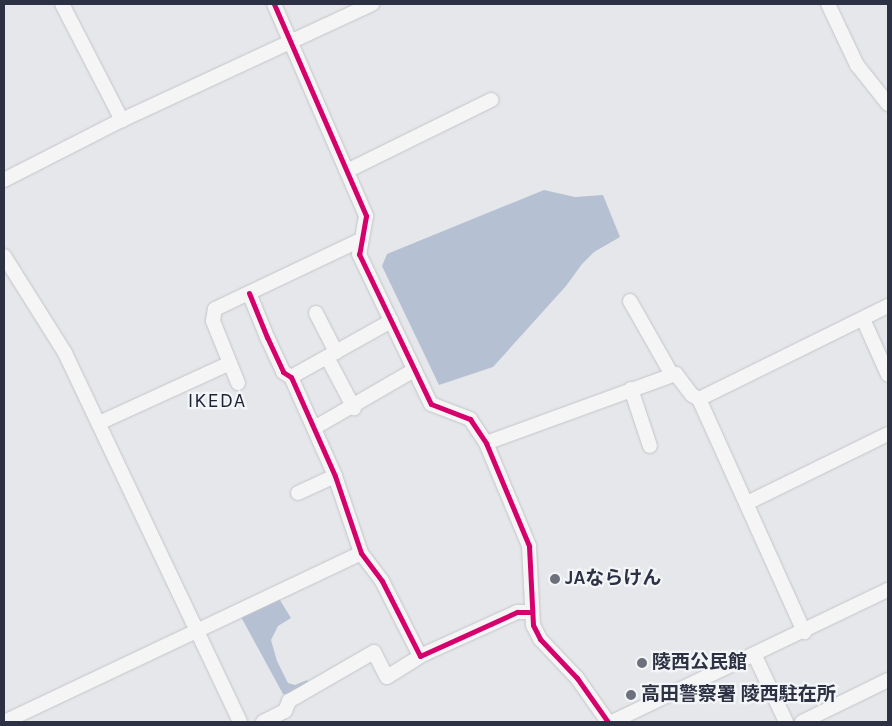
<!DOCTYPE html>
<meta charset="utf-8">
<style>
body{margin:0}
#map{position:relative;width:892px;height:726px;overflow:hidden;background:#e5e7ea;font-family:Karla,"Noto Sans JP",sans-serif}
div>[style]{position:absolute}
.water>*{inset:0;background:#b6c0d3}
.roads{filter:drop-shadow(0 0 1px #c3c5c8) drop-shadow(0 0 1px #c3c5c8)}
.minor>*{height:14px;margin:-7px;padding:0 7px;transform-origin:7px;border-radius:7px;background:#f5f5f6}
.cycleway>*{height:5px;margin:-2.5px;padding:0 2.5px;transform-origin:2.5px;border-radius:2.5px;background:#d6006c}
.dots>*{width:14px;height:14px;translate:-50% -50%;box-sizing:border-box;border:2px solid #f4f5f8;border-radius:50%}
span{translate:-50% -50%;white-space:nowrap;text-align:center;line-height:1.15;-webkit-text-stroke:4.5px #f4f5f8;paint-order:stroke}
.poi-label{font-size:19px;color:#2c3243;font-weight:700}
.left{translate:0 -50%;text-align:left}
.neighbourhood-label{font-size:20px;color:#1e2334;letter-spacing:1px}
.frame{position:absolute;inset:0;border:5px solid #2c3243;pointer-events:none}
</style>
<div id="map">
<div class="water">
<div style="clip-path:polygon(544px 190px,575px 197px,603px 195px,620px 237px,594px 252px,582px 264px,566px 286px,493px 367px,439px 385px,382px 266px,387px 254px)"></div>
<div style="clip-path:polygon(278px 597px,291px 618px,278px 626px,271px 640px,277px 661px,288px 683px,295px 685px,307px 680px,309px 683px,288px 695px,283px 694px,240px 615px)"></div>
</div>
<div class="roads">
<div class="minor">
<div style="left:62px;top:4px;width:131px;rotate:62.7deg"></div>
<div style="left:274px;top:4px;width:231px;rotate:66.5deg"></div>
<div style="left:366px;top:216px;width:39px;rotate:100deg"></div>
<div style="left:359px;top:254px;width:166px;rotate:64.4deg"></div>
<div style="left:431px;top:404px;width:42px;rotate:21deg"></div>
<div style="left:470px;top:419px;width:29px;rotate:56deg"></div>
<div style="left:486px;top:443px;width:112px;rotate:67.3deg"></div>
<div style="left:529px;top:546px;width:79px;rotate:87.1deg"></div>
<div style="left:533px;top:625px;width:16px;rotate:63deg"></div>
<div style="left:540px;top:639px;width:54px;rotate:46.5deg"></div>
<div style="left:577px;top:678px;width:54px;rotate:54.8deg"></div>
<div style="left:828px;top:4px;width:68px;rotate:64.6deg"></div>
<div style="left:857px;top:65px;width:50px;rotate:51.5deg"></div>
<div style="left:347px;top:171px;width:161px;rotate:-26.2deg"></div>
<div style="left:4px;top:180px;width:132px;rotate:-27deg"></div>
<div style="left:122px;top:120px;width:276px;rotate:-24.9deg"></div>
<div style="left:4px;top:256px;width:115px;rotate:57.8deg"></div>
<div style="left:65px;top:353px;width:408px;rotate:64.6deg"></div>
<div style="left:249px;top:293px;width:48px;rotate:67.8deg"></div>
<div style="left:267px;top:337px;width:38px;rotate:65deg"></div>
<div style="left:283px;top:372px;width:9px;rotate:32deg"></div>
<div style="left:291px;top:377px;width:108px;rotate:66deg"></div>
<div style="left:335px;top:476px;width:81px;rotate:71.3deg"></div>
<div style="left:361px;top:553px;width:35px;rotate:53deg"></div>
<div style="left:382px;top:581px;width:84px;rotate:63.1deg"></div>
<div style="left:420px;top:656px;width:107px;rotate:-24.4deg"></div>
<div style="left:517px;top:612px;width:15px"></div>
<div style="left:630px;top:301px;width:85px;rotate:60.4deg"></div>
<div style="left:316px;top:313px;width:44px;rotate:62.9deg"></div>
<div style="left:863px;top:319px;width:61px;rotate:65.9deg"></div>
<div style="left:327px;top:357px;width:58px;rotate:62.1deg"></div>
<div style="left:291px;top:377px;width:115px;rotate:-29.2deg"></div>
<div style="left:238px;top:383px;width:67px;rotate:-112deg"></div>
<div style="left:213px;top:321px;width:12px;rotate:-81deg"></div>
<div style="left:215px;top:309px;width:158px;rotate:-25.4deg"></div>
<div style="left:631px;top:389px;width:60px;rotate:71.6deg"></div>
<div style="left:699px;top:399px;width:211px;rotate:-26.2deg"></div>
<div style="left:99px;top:423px;width:144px;rotate:-24.6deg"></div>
<div style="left:314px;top:428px;width:116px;rotate:-30.1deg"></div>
<div style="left:486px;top:443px;width:202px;rotate:-20deg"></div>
<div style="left:676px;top:374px;width:26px;rotate:53deg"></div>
<div style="left:692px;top:395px;width:8px;rotate:30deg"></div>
<div style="left:699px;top:399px;width:256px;rotate:65.7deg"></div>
<div style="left:298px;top:493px;width:41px;rotate:-24.7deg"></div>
<div style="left:747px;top:503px;width:157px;rotate:-26.1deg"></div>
<div style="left:755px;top:656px;width:73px;rotate:64.8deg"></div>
<div style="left:4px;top:722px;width:395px;rotate:-25.3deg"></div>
<div style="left:263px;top:722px;width:25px;rotate:-27deg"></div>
<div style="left:285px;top:711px;width:11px;rotate:-68deg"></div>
<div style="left:289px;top:701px;width:98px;rotate:-30deg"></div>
<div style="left:374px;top:652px;width:28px;rotate:63deg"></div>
<div style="left:387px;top:677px;width:39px;rotate:-32deg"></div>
<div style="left:612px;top:722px;width:306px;rotate:-25.6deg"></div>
<div style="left:802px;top:722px;width:96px;rotate:-26deg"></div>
</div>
</div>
<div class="cycleway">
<div style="left:274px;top:4px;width:231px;rotate:66.5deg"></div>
<div style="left:366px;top:216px;width:39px;rotate:100deg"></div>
<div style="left:359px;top:254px;width:166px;rotate:64.4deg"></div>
<div style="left:431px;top:404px;width:42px;rotate:21deg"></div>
<div style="left:470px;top:419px;width:29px;rotate:56deg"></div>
<div style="left:486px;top:443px;width:112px;rotate:67.3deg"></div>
<div style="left:529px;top:546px;width:79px;rotate:87.1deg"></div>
<div style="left:533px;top:625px;width:16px;rotate:63deg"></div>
<div style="left:540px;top:639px;width:54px;rotate:46.5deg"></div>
<div style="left:577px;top:678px;width:54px;rotate:54.8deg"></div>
<div style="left:249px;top:293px;width:48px;rotate:67.8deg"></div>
<div style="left:267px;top:337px;width:38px;rotate:65deg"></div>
<div style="left:283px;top:372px;width:9px;rotate:32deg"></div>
<div style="left:291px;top:377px;width:108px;rotate:66deg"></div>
<div style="left:335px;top:476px;width:81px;rotate:71.3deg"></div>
<div style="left:361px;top:553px;width:35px;rotate:53deg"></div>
<div style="left:382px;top:581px;width:84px;rotate:63.1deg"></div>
<div style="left:420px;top:656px;width:107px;rotate:-24.4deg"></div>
<div style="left:517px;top:612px;width:15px"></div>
</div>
<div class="dots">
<div style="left:555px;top:579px;background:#6d717d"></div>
<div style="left:642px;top:663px;background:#6d717d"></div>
<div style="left:631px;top:695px;background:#6d717d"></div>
</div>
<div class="poi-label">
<span class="left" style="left:565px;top:579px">JAならけん</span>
<span class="left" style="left:652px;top:663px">陵西公民館</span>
<span class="left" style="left:641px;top:695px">高田警察署 陵西駐在所</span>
</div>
<div class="neighbourhood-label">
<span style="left:217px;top:400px">IKEDA</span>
</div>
<div class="frame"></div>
</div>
